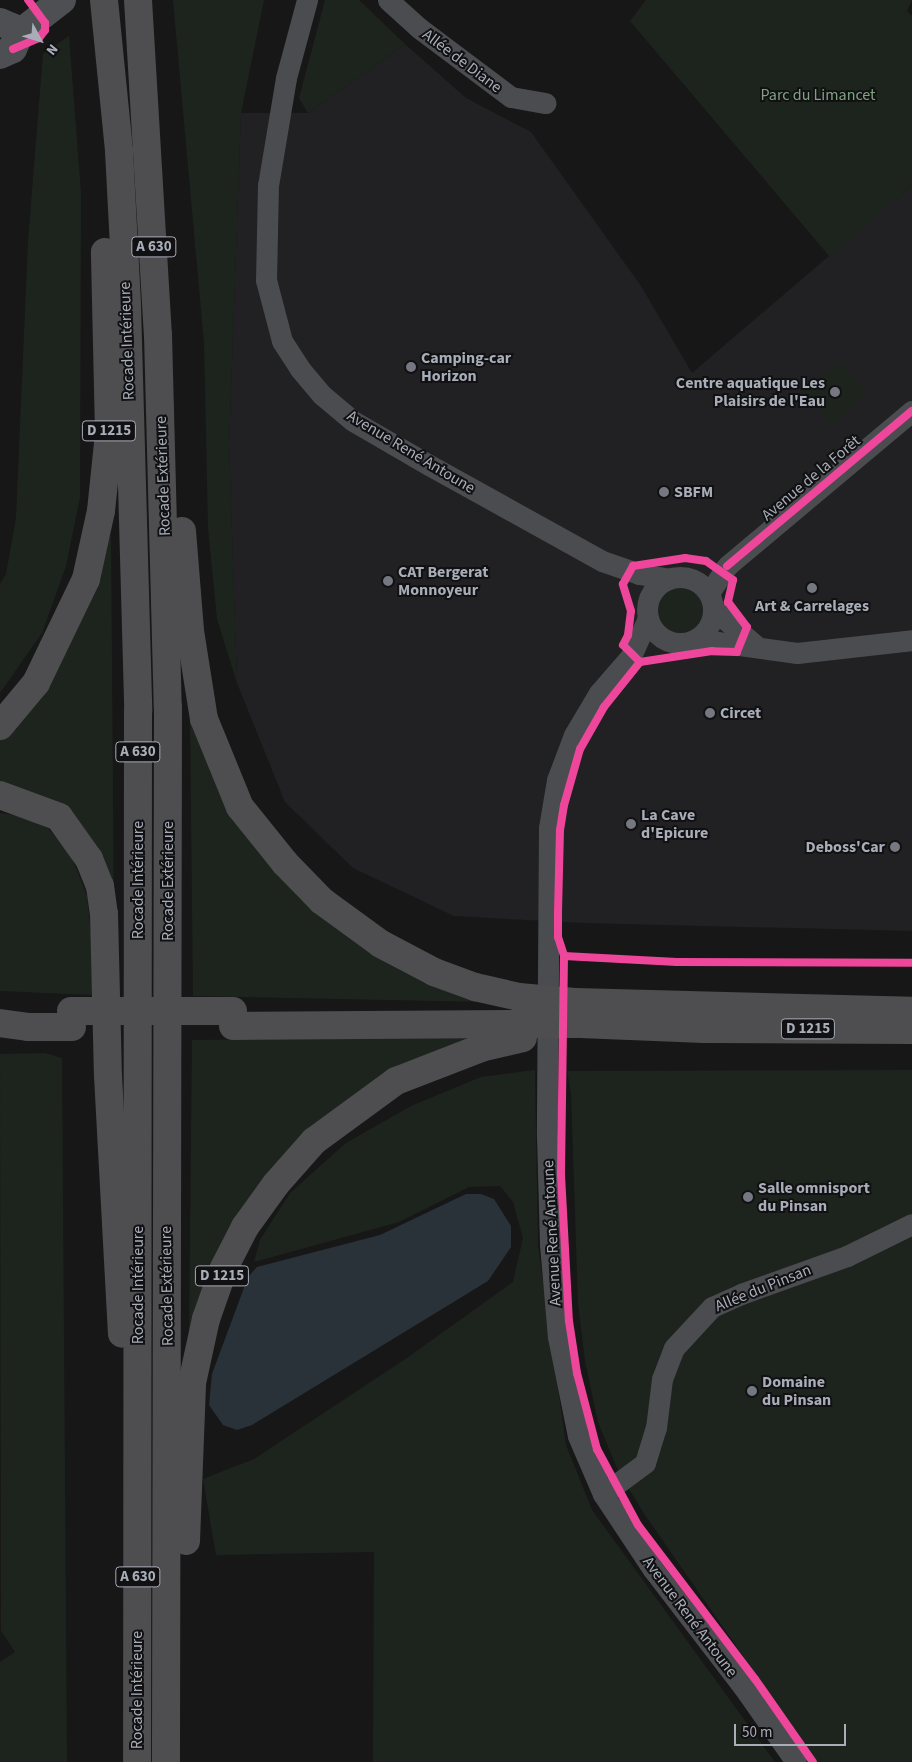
<!DOCTYPE html>
<meta charset="utf-8">
<style>
body{margin:0}
#map{position:relative;width:912px;height:1762px;overflow:hidden;background:#171717;font-family:"Source Sans 3",sans-serif}
div>[style]{position:absolute}
.built>*{inset:0;background:#212123}
.green>*{inset:0;background:#1d241e}
.round{border-radius:50%}
.water>*{inset:0;background:#2a3239}
.minor>*{height:21px;margin:-10.5px;padding:0 10.5px;transform-origin:10.5px;border-radius:10.5px;background:#4b4c50}
.minor>.ring{margin:-10.5px;padding:0;box-sizing:content-box;background:none;border:21px solid #4b4c50;border-radius:50%}
.major>*{height:28px;margin:-14px;padding:0 14px;transform-origin:14px;border-radius:14px;background:#4d4f52}
.highway>*{height:28px;margin:-14px;padding:0 14px;transform-origin:14px;border-radius:14px;background:#4e4e51}
.highway-bridge>*{height:28px;margin:-14px;padding:0 14px;transform-origin:14px;border-radius:14px;background:#4e4e51}
.cycleway>*{height:8px;margin:-4px;padding:0 4px;transform-origin:4px;border-radius:4px;background:#ed469a}
.dots>*{width:14px;height:14px;translate:-50% -50%;box-sizing:border-box;border:2px solid #111113;border-radius:50%}
span{translate:-50% -50%;white-space:nowrap;text-align:center;line-height:1.15;-webkit-text-stroke:4px #111113;paint-order:stroke}
.shield-label span{padding:1px 4px;background:#111113;border:1px solid;border-radius:4px;-webkit-text-stroke-width:0}
.shield-label{font-size:15px;color:#a8adb8;font-weight:700}
.street-label{font-size:16px;color:#a8adb8}
.park-label{font-size:16px;color:#7fa381}
.poi-label{font-size:16px;color:#a8adb8;font-weight:700}
.left{translate:0 -50%;text-align:left}
.right{translate:-100% -50%;text-align:right}
.north{position:absolute;left:15px;top:15px;width:50px;height:50px;-webkit-text-stroke:4px #111113;paint-order:stroke;rotate:129deg;font-size:14px;font-weight:700;line-height:20px;text-align:center;color:#a8adb8}
.north::after{content:'';display:block;margin:auto;width:18px;height:22px;background:#a8adb8;clip-path:polygon(50% 0,100% 100%,50% 72%,0 100%)}
.scale{position:absolute;left:734px;top:1724px;width:112px;height:22px;box-sizing:border-box;border:2px solid #a8adb8;border-top:0;padding-left:6px;font-size:15px;line-height:18px;white-space:nowrap;color:#a8adb8;-webkit-text-stroke:4px #111113;paint-order:stroke}
</style>
<div id="map">
<div class="built">
<div style="clip-path:polygon(405px 44px,466px 98px,531px 132px,641px 286px,692px 373px,912px 185px,912px 931px,584px 923px,454px 916px,353px 868px,285px 802px,237px 683px,229px 445px,241px 113px,308px 113px)"></div>
</div>
<div class="green">
<div style="clip-path:polygon(173px 0,264px 0,241px 113px,229px 445px,237px 683px,217px 619px,208px 528px,204px 343px)"></div>
<div style="clip-path:polygon(325px 0,359px 0,405px 44px,308px 113px,299px 98px)"></div>
<div style="clip-path:polygon(646px 0,912px 0,907px 11px,912px 16px,912px 185px,830px 257px,630px 21px)"></div>
<div style="clip-path:polygon(69px 36px,81px 193px,80px 497px,66px 566px,42px 633px,0 693px,0 584px,6px 574px,16px 518px,28px 241px,43px 54px)"></div>
<div style="clip-path:polygon(840px 361px,867px 394px,831px 423px,803px 391px)"></div>
<div style="clip-path:polygon(111px 534px,114px 922px,104px 870px,0 786px,0 740px,22px 716px,92px 592px)"></div>
<div class="round" style="left:657px;top:587px;width:46px;height:46px"></div>
<div style="clip-path:polygon(190px 716px,218px 790px,274px 870px,299px 898px,356px 942px,487px 1002px,193px 996px)"></div>
<div style="clip-path:polygon(0 813px,20px 816px,48px 828px,71px 855px,87px 896px,92px 945px,92px 995px,0 991px)"></div>
<div style="clip-path:polygon(478px 1037px,314px 1129px,189px 1340px,192px 1040px)"></div>
<div style="clip-path:polygon(45px 1053px,62px 1058px,67px 1762px,0 1762px,0 1662px,15px 1652px,1px 1631px,0 1054px)"></div>
<div style="clip-path:polygon(535px 1070px,538px 1246px,566px 1445px,592px 1510px,775px 1762px,373px 1762px,374px 1552px,216px 1555px,203px 1479px,254px 1459px,407px 1358px,513px 1282px,523px 1238px,513px 1202px,500px 1186px,469px 1187px,399px 1222px,254px 1262px,260px 1240px,290px 1193px,346px 1143px,411px 1106px,481px 1077px)"></div>
<div style="clip-path:polygon(912px 1070px,912px 1762px,817px 1762px,645px 1515px,619px 1473px,598px 1422px,585px 1361px,578px 1303px,571px 1093px,567px 1071px)"></div>
</div>
<div class="water">
<div style="clip-path:polygon(466px 1194px,481px 1194px,494px 1199px,511px 1226px,511px 1247px,488px 1281px,252px 1425px,237px 1430px,223px 1425px,209px 1405px,212px 1374px,248px 1277px,257px 1267px,380px 1235px)"></div>
</div>
<div class="minor">
<div style="left:307px;top:0;width:81px;rotate:105.1deg"></div>
<div style="left:286px;top:78px;width:109px;rotate:99.5deg"></div>
<div style="left:268px;top:185px;width:95px;rotate:91.2deg"></div>
<div style="left:266px;top:280px;width:63px;rotate:75.3deg"></div>
<div style="left:282px;top:341px;width:33px;rotate:57deg"></div>
<div style="left:300px;top:369px;width:34px;rotate:50deg"></div>
<div style="left:322px;top:395px;width:40px;rotate:40deg"></div>
<div style="left:353px;top:421px;width:88px;rotate:30.1deg"></div>
<div style="left:429px;top:465px;width:198px;rotate:29deg"></div>
<div style="left:602px;top:561px;width:39px;rotate:19deg"></div>
<div style="left:639px;top:574px;width:30px;rotate:9deg"></div>
<div style="left:388px;top:0;width:42px;rotate:42.1deg"></div>
<div style="left:419px;top:28px;width:115px;rotate:36.9deg"></div>
<div style="left:511px;top:97px;width:35px;rotate:10deg"></div>
<div class="ring" style="left:647px;top:577px;width:45px;height:45px"></div>
<div style="left:709px;top:593px;width:32px;rotate:-56deg"></div>
<div style="left:727px;top:566px;width:241px;rotate:-40deg"></div>
<div style="left:713px;top:609px;width:55px;rotate:40.6deg"></div>
<div style="left:648px;top:618px;width:42px;rotate:114.1deg"></div>
<div style="left:631px;top:656px;width:49px;rotate:130.9deg"></div>
<div style="left:599px;top:693px;width:49px;rotate:120.8deg"></div>
<div style="left:574px;top:735px;width:48px;rotate:110.7deg"></div>
<div style="left:557px;top:780px;width:49px;rotate:99.5deg"></div>
<div style="left:549px;top:828px;width:308px;rotate:90.4deg"></div>
<div style="left:547px;top:1136px;width:108px;rotate:88.4deg"></div>
<div style="left:550px;top:1244px;width:93px;rotate:85.1deg"></div>
<div style="left:558px;top:1337px;width:101px;rotate:78.6deg"></div>
<div style="left:578px;top:1436px;width:63px;rotate:66.7deg"></div>
<div style="left:603px;top:1494px;width:89px;rotate:56.5deg"></div>
<div style="left:652px;top:1568px;width:151px;rotate:52.5deg"></div>
<div style="left:744px;top:1688px;width:90px;rotate:54.9deg"></div>
<div style="left:696px;top:639px;width:102px;rotate:7.9deg"></div>
<div style="left:797px;top:653px;width:116px;rotate:-6.4deg"></div>
<div style="left:603px;top:1494px;width:52px;rotate:-36.4deg"></div>
<div style="left:645px;top:1463px;width:37px;rotate:-73deg"></div>
<div style="left:656px;top:1428px;width:49px;rotate:-83deg"></div>
<div style="left:662px;top:1379px;width:33px;rotate:-69deg"></div>
<div style="left:674px;top:1348px;width:56px;rotate:-47.2deg"></div>
<div style="left:712px;top:1307px;width:32px;rotate:-24deg"></div>
<div style="left:741px;top:1294px;width:113px;rotate:-19.7deg"></div>
<div style="left:847px;top:1256px;width:72px;rotate:-26.2deg"></div>
</div>
<div class="major">
<div style="left:0;top:22px;width:13px;rotate:23deg"></div>
<div style="left:12px;top:27px;width:14px;rotate:69deg"></div>
<div style="left:17px;top:40px;width:10px;rotate:114deg"></div>
<div style="left:13px;top:49px;width:14px;rotate:155deg"></div>
<div style="left:17px;top:35px;width:57px;rotate:-37.9deg"></div>
</div>
<div class="highway">
<div style="left:104px;top:0;width:152px;rotate:84.3deg"></div>
<div style="left:119px;top:151px;width:155px;rotate:87deg"></div>
<div style="left:127px;top:306px;width:405px;rotate:88.4deg"></div>
<div style="left:138px;top:711px;width:1051px;rotate:90.05deg"></div>
<div style="left:138px;top:0;width:336px;rotate:86.6deg"></div>
<div style="left:158px;top:335px;width:372px;rotate:88.5deg"></div>
<div style="left:168px;top:707px;width:1055px;rotate:90.11deg"></div>
<div style="left:182px;top:531px;width:100px;rotate:85.4deg"></div>
<div style="left:190px;top:631px;width:89px;rotate:81deg"></div>
<div style="left:204px;top:719px;width:95px;rotate:67.8deg"></div>
<div style="left:240px;top:807px;width:72px;rotate:51.2deg"></div>
<div style="left:285px;top:863px;width:53px;rotate:45.8deg"></div>
<div style="left:322px;top:901px;width:73px;rotate:36.1deg"></div>
<div style="left:381px;top:944px;width:60px;rotate:27.8deg"></div>
<div style="left:434px;top:972px;width:44px;rotate:20.1deg"></div>
<div style="left:475px;top:987px;width:45px;rotate:12.8deg"></div>
<div style="left:0;top:726px;width:56px;rotate:-50.1deg"></div>
<div style="left:36px;top:683px;width:115px;rotate:-64.3deg"></div>
<div style="left:86px;top:579px;width:70px;rotate:-77.6deg"></div>
<div style="left:101px;top:511px;width:78px;rotate:-84.1deg"></div>
<div style="left:109px;top:433px;width:181px;rotate:-91.3deg"></div>
<div style="left:0;top:795px;width:63px;rotate:20.4deg"></div>
<div style="left:59px;top:817px;width:52px;rotate:54.5deg"></div>
<div style="left:89px;top:859px;width:29px;rotate:68deg"></div>
<div style="left:100px;top:886px;width:28px;rotate:82deg"></div>
<div style="left:104px;top:914px;width:162px;rotate:88.6deg"></div>
<div style="left:108px;top:1076px;width:258px;rotate:86.9deg"></div>
<div style="left:575px;top:1002px;width:337px;rotate:1.5deg"></div>
<div style="left:0;top:1023px;width:28px;rotate:8deg"></div>
<div style="left:28px;top:1027px;width:44px"></div>
<div style="left:580px;top:1024px;width:124px;rotate:2.3deg"></div>
<div style="left:704px;top:1029px;width:207px;rotate:0.3deg"></div>
<div style="left:233px;top:1026px;width:290px;rotate:-0.4deg"></div>
<div style="left:186px;top:1541px;width:158px;rotate:-87.8deg"></div>
<div style="left:192px;top:1383px;width:66px;rotate:-77.7deg"></div>
<div style="left:206px;top:1319px;width:54px;rotate:-70.6deg"></div>
<div style="left:224px;top:1268px;width:46px;rotate:-62.9deg"></div>
<div style="left:245px;top:1227px;width:53px;rotate:-54.2deg"></div>
<div style="left:276px;top:1184px;width:57px;rotate:-48.5deg"></div>
<div style="left:314px;top:1141px;width:102px;rotate:-36.2deg"></div>
<div style="left:396px;top:1081px;width:91px;rotate:-21.2deg"></div>
<div style="left:481px;top:1048px;width:43px;rotate:-13.4deg"></div>
</div>
<div class="highway-bridge">
<div style="left:519px;top:997px;width:56px;rotate:5.1deg"></div>
<div style="left:71px;top:1011px;width:162px"></div>
<div style="left:523px;top:1024px;width:57px"></div>
</div>
<div class="cycleway">
<div style="left:13px;top:49px;width:28px;rotate:-23deg"></div>
<div style="left:39px;top:38px;width:10px;rotate:-53deg"></div>
<div style="left:45px;top:30px;width:7px;rotate:-90deg"></div>
<div style="left:45px;top:23px;width:29px;rotate:-126deg"></div>
<div style="left:727px;top:566px;width:241px;rotate:-40deg"></div>
<div style="left:640px;top:662px;width:24px;rotate:-135deg"></div>
<div style="left:623px;top:645px;width:11px;rotate:-63deg"></div>
<div style="left:628px;top:635px;width:24px;rotate:-83deg"></div>
<div style="left:631px;top:611px;width:28px;rotate:-107deg"></div>
<div style="left:623px;top:584px;width:21px;rotate:-61deg"></div>
<div style="left:633px;top:566px;width:53px;rotate:-8.7deg"></div>
<div style="left:685px;top:558px;width:21px;rotate:8deg"></div>
<div style="left:706px;top:561px;width:33px;rotate:35deg"></div>
<div style="left:733px;top:580px;width:23px;rotate:103deg"></div>
<div style="left:728px;top:602px;width:31px;rotate:53deg"></div>
<div style="left:747px;top:627px;width:27px;rotate:112deg"></div>
<div style="left:737px;top:652px;width:25px;rotate:-178deg"></div>
<div style="left:712px;top:651px;width:73px;rotate:171.3deg"></div>
<div style="left:640px;top:662px;width:58px;rotate:128.7deg"></div>
<div style="left:604px;top:707px;width:48px;rotate:119.7deg"></div>
<div style="left:580px;top:749px;width:58px;rotate:105.9deg"></div>
<div style="left:564px;top:805px;width:25px;rotate:99deg"></div>
<div style="left:560px;top:830px;width:81px;rotate:91.4deg"></div>
<div style="left:558px;top:911px;width:26px;rotate:90deg"></div>
<div style="left:558px;top:937px;width:20px;rotate:72deg"></div>
<div style="left:564px;top:956px;width:219px;rotate:90.8deg"></div>
<div style="left:561px;top:1175px;width:146px;rotate:86.9deg"></div>
<div style="left:569px;top:1321px;width:53px;rotate:81.3deg"></div>
<div style="left:577px;top:1373px;width:79px;rotate:75.3deg"></div>
<div style="left:597px;top:1449px;width:86px;rotate:61.7deg"></div>
<div style="left:638px;top:1525px;width:193px;rotate:52.8deg"></div>
<div style="left:755px;top:1679px;width:101px;rotate:55.1deg"></div>
<div style="left:564px;top:956px;width:113px;rotate:3deg"></div>
<div style="left:677px;top:962px;width:235px;rotate:0.2deg"></div>
</div>
<div class="dots">
<div style="left:411px;top:367px;background:#757880"></div>
<div style="left:835px;top:392px;background:#757880"></div>
<div style="left:664px;top:492px;background:#757880"></div>
<div style="left:388px;top:581px;background:#757880"></div>
<div style="left:812px;top:588px;background:#757880"></div>
<div style="left:710px;top:713px;background:#757880"></div>
<div style="left:631px;top:824px;background:#757880"></div>
<div style="left:895px;top:847px;background:#757880"></div>
<div style="left:748px;top:1197px;background:#757880"></div>
<div style="left:752px;top:1391px;background:#757880"></div>
</div>
<div class="shield-label">
<span style="left:154px;top:247px">A 630</span>
<span style="left:109px;top:431px">D 1215</span>
<span style="left:138px;top:752px">A 630</span>
<span style="left:808px;top:1029px">D 1215</span>
<span style="left:222px;top:1276px">D 1215</span>
<span style="left:138px;top:1577px">A 630</span>
</div>
<div class="street-label">
<span style="left:462px;top:61px;rotate:37deg">Allée de Diane</span>
<span style="left:127px;top:341px;rotate:-92deg">Rocade Intérieure</span>
<span style="left:411px;top:452px;rotate:31deg">Avenue René Antoune</span>
<span style="left:163px;top:476px;rotate:-92deg">Rocade Extérieure</span>
<span style="left:811px;top:478px;rotate:-40deg">Avenue de la Forêt</span>
<span style="left:138px;top:880px;rotate:-90deg">Rocade Intérieure</span>
<span style="left:168px;top:881px;rotate:-90deg">Rocade Extérieure</span>
<span style="left:552px;top:1233px;rotate:-93deg">Avenue René Antoune</span>
<span style="left:138px;top:1285px;rotate:-90deg">Rocade Intérieure</span>
<span style="left:167px;top:1286px;rotate:-91deg">Rocade Extérieure</span>
<span style="left:763px;top:1288px;rotate:-22deg">Allée du Pinsan</span>
<span style="left:690px;top:1617px;rotate:53deg">Avenue René Antoune</span>
<span style="left:137px;top:1690px;rotate:-90deg">Rocade Intérieure</span>
</div>
<div class="park-label">
<span style="left:818px;top:95px">Parc du Limancet</span>
</div>
<div class="poi-label">
<span class="left" style="left:421px;top:367px">Camping-car<br>Horizon</span>
<span class="right" style="left:825px;top:392px">Centre aquatique Les<br>Plaisirs de l'Eau</span>
<span class="left" style="left:674px;top:492px">SBFM</span>
<span class="left" style="left:398px;top:581px">CAT Bergerat<br>Monnoyeur</span>
<span style="left:812px;top:606px">Art &amp; Carrelages</span>
<span class="left" style="left:720px;top:713px">Circet</span>
<span class="left" style="left:641px;top:824px">La Cave<br>d'Epicure</span>
<span class="right" style="left:885px;top:847px">Deboss'Car</span>
<span class="left" style="left:758px;top:1197px">Salle omnisport<br>du Pinsan</span>
<span class="left" style="left:762px;top:1391px">Domaine<br>du Pinsan</span>
</div>
<div class="north">N</div>
<div class="scale">50 m</div>
</div>
